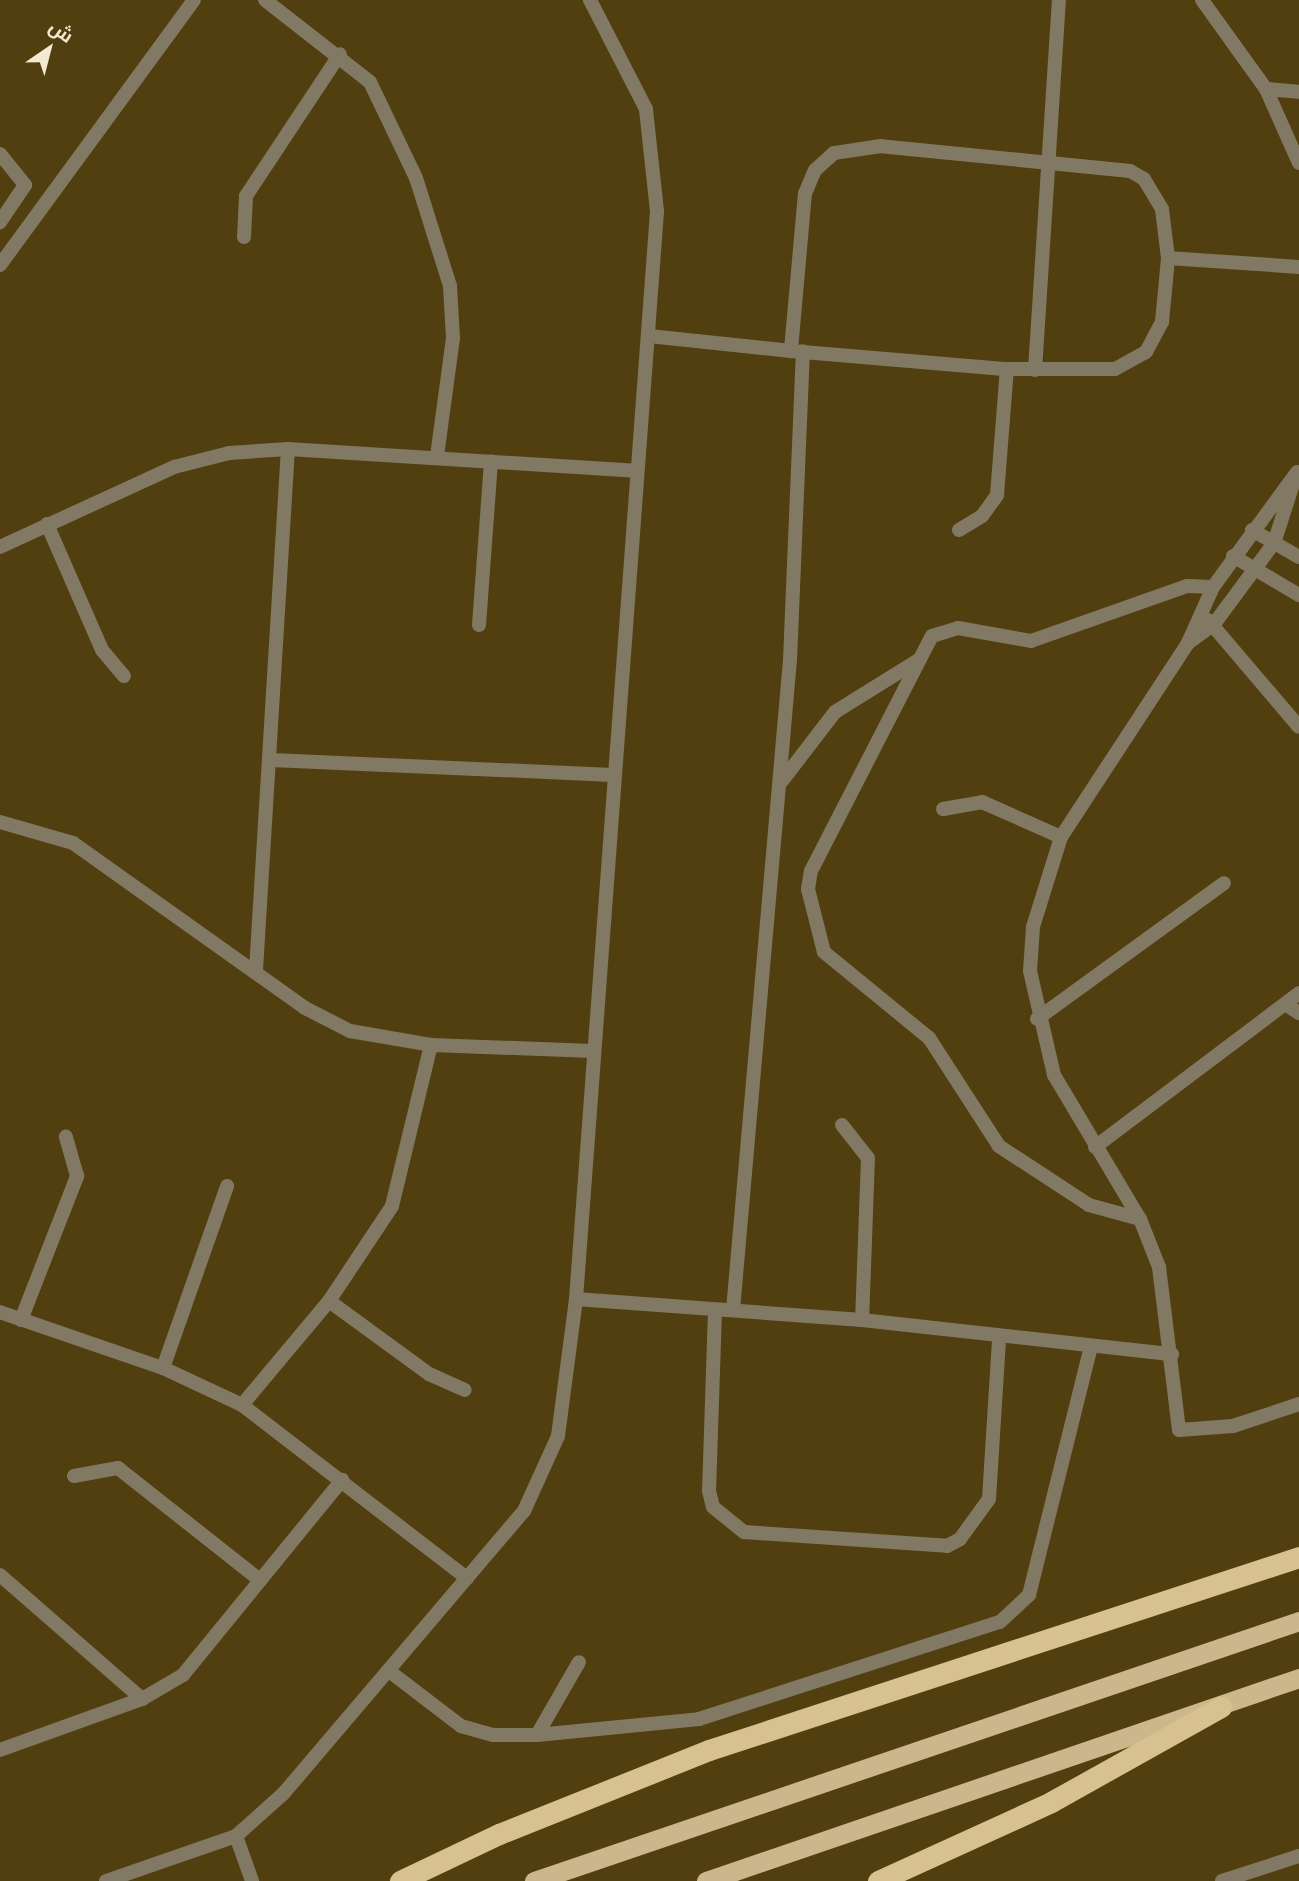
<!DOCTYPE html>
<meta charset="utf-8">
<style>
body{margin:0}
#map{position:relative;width:1299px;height:1881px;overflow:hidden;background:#523f10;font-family:Bitter,Cairo,serif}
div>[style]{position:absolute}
.minor>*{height:14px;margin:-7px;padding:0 7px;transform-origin:7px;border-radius:7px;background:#827965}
.trunk>*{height:19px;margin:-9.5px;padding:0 9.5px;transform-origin:9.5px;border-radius:9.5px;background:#cbb78b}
.motorway>*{height:21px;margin:-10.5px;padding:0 10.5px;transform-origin:10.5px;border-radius:10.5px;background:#d7c191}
span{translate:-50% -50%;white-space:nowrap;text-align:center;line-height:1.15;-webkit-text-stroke:5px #523f10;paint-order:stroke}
.north{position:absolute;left:14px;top:14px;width:70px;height:70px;-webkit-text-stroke:5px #523f10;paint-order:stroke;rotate:35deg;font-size:19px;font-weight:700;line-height:28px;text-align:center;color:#f4e9d1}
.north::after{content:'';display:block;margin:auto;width:24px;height:32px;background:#f4e9d1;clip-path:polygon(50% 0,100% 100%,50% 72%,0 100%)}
</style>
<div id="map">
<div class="minor">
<div style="left:265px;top:0;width:133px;rotate:38deg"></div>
<div style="left:370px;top:82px;width:106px;rotate:64.4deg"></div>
<div style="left:416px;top:178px;width:113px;rotate:72.5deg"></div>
<div style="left:450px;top:286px;width:52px;rotate:86.7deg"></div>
<div style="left:453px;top:338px;width:120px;rotate:97.7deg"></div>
<div style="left:1202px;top:0;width:110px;rotate:54.3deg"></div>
<div style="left:1266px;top:89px;width:81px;rotate:66deg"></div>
<div style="left:1266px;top:89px;width:33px;rotate:5deg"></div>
<div style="left:0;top:154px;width:40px;rotate:51deg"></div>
<div style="left:25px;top:185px;width:45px;rotate:124deg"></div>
<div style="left:244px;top:237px;width:41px;rotate:-87.2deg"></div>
<div style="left:246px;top:196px;width:170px;rotate:-56.5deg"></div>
<div style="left:1168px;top:258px;width:131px;rotate:3.9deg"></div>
<div style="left:0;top:265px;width:328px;rotate:-53.8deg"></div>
<div style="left:649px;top:336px;width:143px;rotate:6deg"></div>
<div style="left:791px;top:351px;width:217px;rotate:4.8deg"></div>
<div style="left:1007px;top:369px;width:108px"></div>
<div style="left:1115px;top:369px;width:35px;rotate:-29deg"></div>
<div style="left:1146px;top:352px;width:34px;rotate:-62deg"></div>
<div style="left:1162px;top:322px;width:64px;rotate:-84.6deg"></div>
<div style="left:1168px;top:258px;width:49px;rotate:-97deg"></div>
<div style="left:1162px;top:209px;width:35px;rotate:-121deg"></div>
<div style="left:1144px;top:179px;width:16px;rotate:-150deg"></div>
<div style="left:1130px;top:171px;width:250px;rotate:-174.3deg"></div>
<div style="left:881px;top:146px;width:48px;rotate:171.5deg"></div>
<div style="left:834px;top:153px;width:25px;rotate:138deg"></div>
<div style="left:815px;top:170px;width:25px;rotate:113deg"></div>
<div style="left:805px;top:193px;width:159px;rotate:95.1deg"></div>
<div style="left:1035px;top:370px;width:371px;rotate:-86.3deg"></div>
<div style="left:1297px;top:472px;width:142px;rotate:126.1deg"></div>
<div style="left:1213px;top:587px;width:61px;rotate:114.1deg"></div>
<div style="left:1188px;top:643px;width:232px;rotate:123.2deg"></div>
<div style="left:1061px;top:837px;width:94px;rotate:107.3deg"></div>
<div style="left:1033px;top:927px;width:44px;rotate:93.9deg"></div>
<div style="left:1030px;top:971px;width:107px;rotate:77deg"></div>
<div style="left:1054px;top:1075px;width:168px;rotate:59.2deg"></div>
<div style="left:1140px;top:1219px;width:52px;rotate:68.4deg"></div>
<div style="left:1159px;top:1267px;width:164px;rotate:83deg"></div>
<div style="left:1179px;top:1430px;width:54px;rotate:-4.2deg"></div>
<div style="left:1233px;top:1426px;width:70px;rotate:-18.4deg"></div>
<div style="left:47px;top:524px;width:137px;rotate:66.4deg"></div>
<div style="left:102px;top:650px;width:34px;rotate:50deg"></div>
<div style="left:959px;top:530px;width:27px;rotate:-31deg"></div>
<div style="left:982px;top:516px;width:26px;rotate:-54deg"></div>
<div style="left:997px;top:495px;width:126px;rotate:-85.5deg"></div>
<div style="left:1252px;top:530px;width:54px;rotate:29.9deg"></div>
<div style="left:0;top:547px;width:192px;rotate:-24.7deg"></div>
<div style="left:174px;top:467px;width:57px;rotate:-14.3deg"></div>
<div style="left:229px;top:453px;width:59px;rotate:-3.9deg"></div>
<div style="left:288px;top:449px;width:348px;rotate:3.6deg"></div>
<div style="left:1233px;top:556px;width:77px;rotate:30.6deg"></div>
<div style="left:1208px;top:620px;width:140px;rotate:49.6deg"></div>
<div style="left:479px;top:625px;width:164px;rotate:-85.8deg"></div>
<div style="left:1188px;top:643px;width:32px;rotate:-36deg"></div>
<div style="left:1214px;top:624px;width:101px;rotate:-53.5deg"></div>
<div style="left:1274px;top:543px;width:65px;rotate:-72.1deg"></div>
<div style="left:271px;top:760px;width:342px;rotate:2.5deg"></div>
<div style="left:782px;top:781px;width:87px;rotate:-52.5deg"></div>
<div style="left:835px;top:712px;width:97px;rotate:-31.9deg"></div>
<div style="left:943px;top:809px;width:40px;rotate:-10deg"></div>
<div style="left:982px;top:802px;width:86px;rotate:23.9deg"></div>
<div style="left:0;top:822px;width:76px;rotate:16deg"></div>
<div style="left:73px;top:843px;width:285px;rotate:35.4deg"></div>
<div style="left:305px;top:1008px;width:51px;rotate:27.1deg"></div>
<div style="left:350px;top:1031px;width:82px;rotate:9.8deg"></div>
<div style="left:431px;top:1045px;width:162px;rotate:2.1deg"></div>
<div style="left:256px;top:970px;width:522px;rotate:-86.49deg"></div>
<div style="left:1285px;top:1004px;width:17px;rotate:33deg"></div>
<div style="left:1037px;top:1019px;width:231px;rotate:-36deg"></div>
<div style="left:842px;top:1125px;width:42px;rotate:51.8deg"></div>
<div style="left:868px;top:1158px;width:162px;rotate:92.1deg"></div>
<div style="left:1095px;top:1147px;width:256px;rotate:-37deg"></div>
<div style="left:1140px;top:1219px;width:53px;rotate:-164.6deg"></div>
<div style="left:1089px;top:1205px;width:108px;rotate:-146.8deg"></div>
<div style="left:999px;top:1146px;width:129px;rotate:-122.9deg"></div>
<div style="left:929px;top:1038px;width:136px;rotate:-140.7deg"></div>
<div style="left:824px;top:952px;width:65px;rotate:-104.3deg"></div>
<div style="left:808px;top:889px;width:18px;rotate:-81deg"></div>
<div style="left:811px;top:871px;width:264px;rotate:-62.8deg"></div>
<div style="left:932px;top:636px;width:27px;rotate:-17deg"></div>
<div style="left:958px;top:628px;width:74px;rotate:10.1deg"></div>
<div style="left:1031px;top:641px;width:165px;rotate:-19.4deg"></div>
<div style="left:1187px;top:586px;width:26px;rotate:2deg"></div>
<div style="left:576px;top:1299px;width:287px;rotate:4.2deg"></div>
<div style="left:862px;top:1320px;width:312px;rotate:6.3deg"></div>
<div style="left:329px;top:1301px;width:124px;rotate:36.1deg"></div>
<div style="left:429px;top:1374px;width:39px;rotate:24deg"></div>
<div style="left:733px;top:1310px;width:652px;rotate:-84.99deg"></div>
<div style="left:790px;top:660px;width:309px;rotate:-87.6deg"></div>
<div style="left:715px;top:1311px;width:180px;rotate:91.9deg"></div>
<div style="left:709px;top:1491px;width:16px;rotate:76deg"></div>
<div style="left:713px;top:1507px;width:40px;rotate:39deg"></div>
<div style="left:744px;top:1532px;width:203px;rotate:3.9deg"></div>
<div style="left:947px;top:1546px;width:15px;rotate:-28deg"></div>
<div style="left:960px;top:1539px;width:49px;rotate:-54.1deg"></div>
<div style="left:989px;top:1499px;width:161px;rotate:-86.4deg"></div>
<div style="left:0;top:1312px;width:172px;rotate:19deg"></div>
<div style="left:163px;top:1368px;width:87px;rotate:25.1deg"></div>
<div style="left:242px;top:1405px;width:284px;rotate:37.6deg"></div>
<div style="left:21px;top:1320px;width:155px;rotate:-68.7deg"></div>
<div style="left:77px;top:1176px;width:41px;rotate:-105.8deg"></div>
<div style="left:163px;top:1368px;width:193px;rotate:-70.6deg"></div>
<div style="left:242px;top:1405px;width:136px;rotate:-50.1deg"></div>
<div style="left:329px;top:1301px;width:114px;rotate:-56.4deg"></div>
<div style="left:392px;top:1206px;width:166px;rotate:-76.4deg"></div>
<div style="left:74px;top:1476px;width:45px;rotate:-10.3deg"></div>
<div style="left:118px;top:1468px;width:181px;rotate:38.3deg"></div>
<div style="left:0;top:1575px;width:189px;rotate:41.1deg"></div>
<div style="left:389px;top:1671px;width:91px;rotate:37.4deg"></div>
<div style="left:461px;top:1726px;width:33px;rotate:16deg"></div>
<div style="left:493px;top:1735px;width:44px"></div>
<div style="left:537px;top:1735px;width:163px;rotate:-5.6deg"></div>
<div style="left:699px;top:1719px;width:316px;rotate:-17.9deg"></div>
<div style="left:1000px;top:1622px;width:40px;rotate:-43deg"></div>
<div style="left:1029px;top:1595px;width:256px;rotate:-76deg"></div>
<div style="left:537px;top:1735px;width:84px;rotate:-60.1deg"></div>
<div style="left:0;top:1750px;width:151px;rotate:-19.8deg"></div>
<div style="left:142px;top:1699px;width:48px;rotate:-30.3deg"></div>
<div style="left:183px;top:1675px;width:252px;rotate:-50.8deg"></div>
<div style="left:236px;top:1836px;width:48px;rotate:70.4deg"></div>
<div style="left:106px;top:1881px;width:138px;rotate:-19.1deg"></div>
<div style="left:236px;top:1836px;width:63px;rotate:-41.8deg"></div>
<div style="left:283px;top:1794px;width:372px;rotate:-49.6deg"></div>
<div style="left:524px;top:1511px;width:82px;rotate:-65.6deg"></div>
<div style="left:558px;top:1436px;width:138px;rotate:-82.5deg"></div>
<div style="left:576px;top:1299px;width:1091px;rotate:-85.74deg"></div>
<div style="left:657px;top:211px;width:103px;rotate:-96.2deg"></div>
<div style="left:646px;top:109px;width:123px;rotate:-117.2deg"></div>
<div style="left:1222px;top:1881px;width:81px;rotate:-18deg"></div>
</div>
<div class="trunk">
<div style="left:534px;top:1881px;width:808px;rotate:-18.77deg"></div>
<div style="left:706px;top:1881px;width:627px;rotate:-18.9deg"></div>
</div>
<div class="motorway">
<div style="left:400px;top:1881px;width:110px;rotate:-25.4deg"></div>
<div style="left:499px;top:1834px;width:226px;rotate:-21.8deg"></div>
<div style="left:709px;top:1750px;width:621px;rotate:-18.11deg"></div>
<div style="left:878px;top:1881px;width:190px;rotate:-24.5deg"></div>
<div style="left:1051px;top:1802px;width:195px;rotate:-29.2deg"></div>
</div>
<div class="north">ش</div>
</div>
